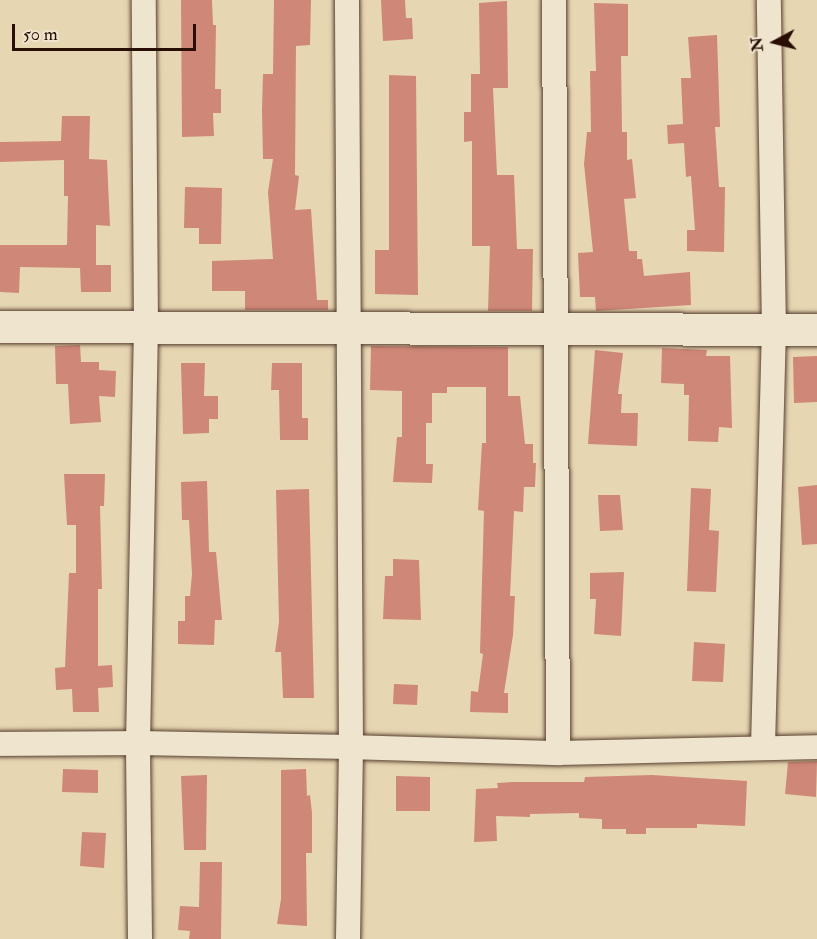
<!DOCTYPE html>
<style>
body{margin:0}
#map{position:relative;width:817px;height:939px;overflow:hidden;background:#e7d6b2;font-family:"IM FELL Double Pica",serif}
div>[style]{position:absolute}
.building>*{inset:0;background:#cf8777}
.roads{filter:drop-shadow(0 0 2px #584030) drop-shadow(0 0 2px #584030)}
.minor>*{height:24px;margin:-12px;padding:0 12px;transform-origin:12px;border-radius:12px;background:#efe4cd}
.tertiary>*{height:32px;margin:-16px;padding:0 16px;transform-origin:16px;border-radius:16px;background:#efe4cd}
span{translate:-50% -50%;white-space:nowrap;text-align:center;line-height:1.15;-webkit-text-stroke:4.5px #efe4cd;paint-order:stroke}
.north{position:absolute;left:745px;top:12px;width:60px;height:60px;-webkit-text-stroke:4px #efe4cd;paint-order:stroke;rotate:263deg;font-size:16px;font-weight:700;line-height:24px;text-align:center;color:#280e04}
.north::after{content:'';display:block;margin:auto;width:21px;height:27px;background:#280e04;clip-path:polygon(50% 0,100% 100%,50% 72%,0 100%)}
.scale{position:absolute;left:12px;top:24px;width:184px;height:27px;box-sizing:border-box;border:3px solid #280e04;border-top:0;padding-left:8px;font-size:18px;line-height:21px;white-space:nowrap;color:#280e04;-webkit-text-stroke:4px #efe4cd;paint-order:stroke}
</style>
<div id="map">
<div class="building">
<div style="clip-path:polygon(181px 0,212px 0,213px 25px,216px 25px,215px 89px,221px 89px,221px 113px,213px 113px,214px 136px,182px 137px)"></div>
<div style="clip-path:polygon(274px 0,311px 0,310px 45px,296px 46px,295px 175px,299px 176px,295px 210px,311px 209px,317px 300px,328px 300px,328px 310px,245px 310px,245px 291px,212px 291px,212px 261px,273px 259px,268px 192px,273px 159px,263px 159px,262px 111px,263px 74px,273px 74px)"></div>
<div style="clip-path:polygon(381px 0,405px 0,406px 18px,412px 18px,413px 39px,383px 41px)"></div>
<div style="clip-path:polygon(507px 1px,508px 88px,493px 88px,497px 175px,514px 175px,517px 249px,533px 249px,532px 311px,488px 311px,490px 246px,472px 246px,472px 141px,464px 142px,464px 112px,471px 112px,471px 74px,480px 74px,479px 3px)"></div>
<div style="clip-path:polygon(594px 3px,628px 4px,628px 56px,621px 56px,622px 132px,627px 132px,627px 160px,632px 159px,636px 198px,624px 199px,629px 251px,637px 251px,637px 259px,642px 259px,644px 276px,690px 272px,691px 305px,596px 311px,595px 297px,580px 297px,578px 253px,593px 252px,584px 164px,587px 132px,591px 132px,590px 71px,596px 71px)"></div>
<div style="clip-path:polygon(717px 35px,720px 127px,715px 127px,719px 187px,725px 187px,724px 252px,687px 251px,687px 230px,695px 230px,691px 176px,686px 177px,684px 143px,668px 144px,667px 125px,683px 124px,681px 78px,691px 78px,688px 37px)"></div>
<div style="clip-path:polygon(389px 75px,416px 76px,418px 295px,375px 294px,375px 250px,389px 250px)"></div>
<div style="clip-path:polygon(62px 116px,90px 116px,89px 159px,107px 160px,110px 226px,96px 225px,96px 265px,111px 265px,111px 292px,81px 292px,80px 268px,20px 267px,19px 293px,0 292px,0 245px,67px 245px,68px 196px,64px 196px,64px 160px,0 162px,0 142px,61px 141px)"></div>
<div style="clip-path:polygon(185px 187px,222px 188px,221px 244px,199px 244px,199px 228px,184px 228px)"></div>
<div style="clip-path:polygon(80px 345px,81px 362px,99px 362px,99px 370px,116px 371px,115px 397px,99px 396px,101px 422px,70px 424px,68px 384px,56px 384px,55px 346px)"></div>
<div style="clip-path:polygon(371px 346px,508px 347px,508px 396px,520px 396px,525px 444px,533px 444px,533px 463px,536px 463px,535px 487px,524px 487px,523px 512px,514px 511px,510px 596px,515px 596px,513px 635px,504px 693px,508px 693px,508px 713px,470px 712px,471px 691px,478px 692px,483px 654px,480px 653px,484px 511px,478px 510px,482px 443px,486px 443px,486px 387px,447px 387px,447px 393px,432px 393px,432px 423px,426px 423px,426px 464px,433px 464px,432px 483px,393px 482px,397px 437px,402px 437px,402px 391px,370px 390px)"></div>
<div style="clip-path:polygon(662px 348px,707px 350px,706px 356px,730px 356px,732px 428px,719px 427px,718px 442px,688px 441px,689px 395px,684px 395px,684px 384px,661px 383px)"></div>
<div style="clip-path:polygon(595px 350px,623px 353px,618px 394px,622px 394px,621px 413px,638px 413px,637px 446px,588px 444px)"></div>
<div style="clip-path:polygon(817px 356px,817px 402px,794px 403px,793px 357px)"></div>
<div style="clip-path:polygon(181px 363px,205px 363px,204px 396px,218px 396px,218px 419px,209px 419px,209px 433px,183px 434px)"></div>
<div style="clip-path:polygon(272px 363px,302px 363px,302px 418px,308px 418px,308px 440px,280px 440px,279px 390px,271px 390px)"></div>
<div style="clip-path:polygon(64px 474px,105px 474px,104px 506px,100px 506px,102px 589px,98px 589px,98px 666px,112px 665px,113px 687px,98px 688px,99px 712px,73px 712px,72px 689px,56px 690px,55px 668px,65px 667px,69px 573px,76px 573px,76px 525px,67px 525px)"></div>
<div style="clip-path:polygon(207px 481px,209px 552px,216px 552px,222px 620px,215px 620px,214px 645px,178px 644px,178px 621px,185px 621px,185px 596px,190px 596px,192px 574px,189px 520px,182px 520px,181px 482px)"></div>
<div style="clip-path:polygon(817px 485px,817px 544px,802px 545px,798px 487px)"></div>
<div style="clip-path:polygon(691px 488px,711px 489px,709px 530px,719px 531px,716px 592px,687px 591px)"></div>
<div style="clip-path:polygon(309px 489px,314px 698px,283px 698px,281px 652px,275px 652px,279px 622px,276px 490px)"></div>
<div style="clip-path:polygon(598px 495px,620px 495px,623px 530px,600px 531px)"></div>
<div style="clip-path:polygon(393px 559px,419px 560px,421px 620px,383px 619px,385px 576px,393px 576px)"></div>
<div style="clip-path:polygon(624px 572px,621px 636px,594px 634px,596px 599px,590px 599px,590px 573px)"></div>
<div style="clip-path:polygon(694px 642px,725px 644px,723px 682px,692px 681px)"></div>
<div style="clip-path:polygon(394px 684px,418px 685px,417px 705px,393px 704px)"></div>
<div style="clip-path:polygon(817px 761px,816px 797px,785px 794px,788px 762px)"></div>
<div style="clip-path:polygon(63px 769px,98px 770px,98px 793px,62px 792px)"></div>
<div style="clip-path:polygon(306px 769px,307px 796px,310px 795px,312px 813px,312px 853px,306px 853px,307px 926px,277px 924px,281px 899px,281px 770px)"></div>
<div style="clip-path:polygon(207px 775px,206px 850px,184px 850px,181px 776px)"></div>
<div style="clip-path:polygon(652px 775px,747px 781px,745px 826px,697px 824px,697px 828px,646px 828px,646px 834px,626px 834px,626px 829px,602px 829px,602px 819px,579px 818px,579px 813px,530px 814px,530px 817px,496px 816px,497px 841px,474px 842px,476px 789px,498px 788px,497px 783px,514px 782px,584px 782px,585px 777px)"></div>
<div style="clip-path:polygon(396px 776px,430px 777px,430px 811px,396px 811px)"></div>
<div style="clip-path:polygon(82px 832px,106px 833px,104px 868px,80px 866px)"></div>
<div style="clip-path:polygon(200px 862px,222px 862px,221px 939px,189px 939px,190px 931px,178px 930px,180px 906px,199px 907px)"></div>
</div>
<div class="roads">
<div class="minor">
<div style="left:0;top:744px;width:138px;rotate:-0.4deg"></div>
<div style="left:138px;top:743px;width:417px;rotate:-88.9deg"></div>
<div style="left:146px;top:326px;width:326px;rotate:-90.4deg"></div>
<div style="left:763px;top:747px;width:416px;rotate:-88.5deg"></div>
<div style="left:774px;top:331px;width:331px;rotate:-90.9deg"></div>
<div style="left:558px;top:753px;width:259px;rotate:-1.3deg"></div>
<div style="left:140px;top:939px;width:196px;rotate:-90.6deg"></div>
<div style="left:138px;top:743px;width:213px;rotate:1.1deg"></div>
<div style="left:351px;top:747px;width:747px;rotate:-90.31deg"></div>
<div style="left:348px;top:939px;width:192px;rotate:-89.1deg"></div>
<div style="left:351px;top:747px;width:207px;rotate:1.7deg"></div>
<div style="left:558px;top:753px;width:753px;rotate:-90.3deg"></div>
</div>
<div class="tertiary">
<div style="left:0;top:327px;width:817px;rotate:0.21deg"></div>
</div>
</div>
<div class="north">N</div>
<div class="scale">50 m</div>
</div>
